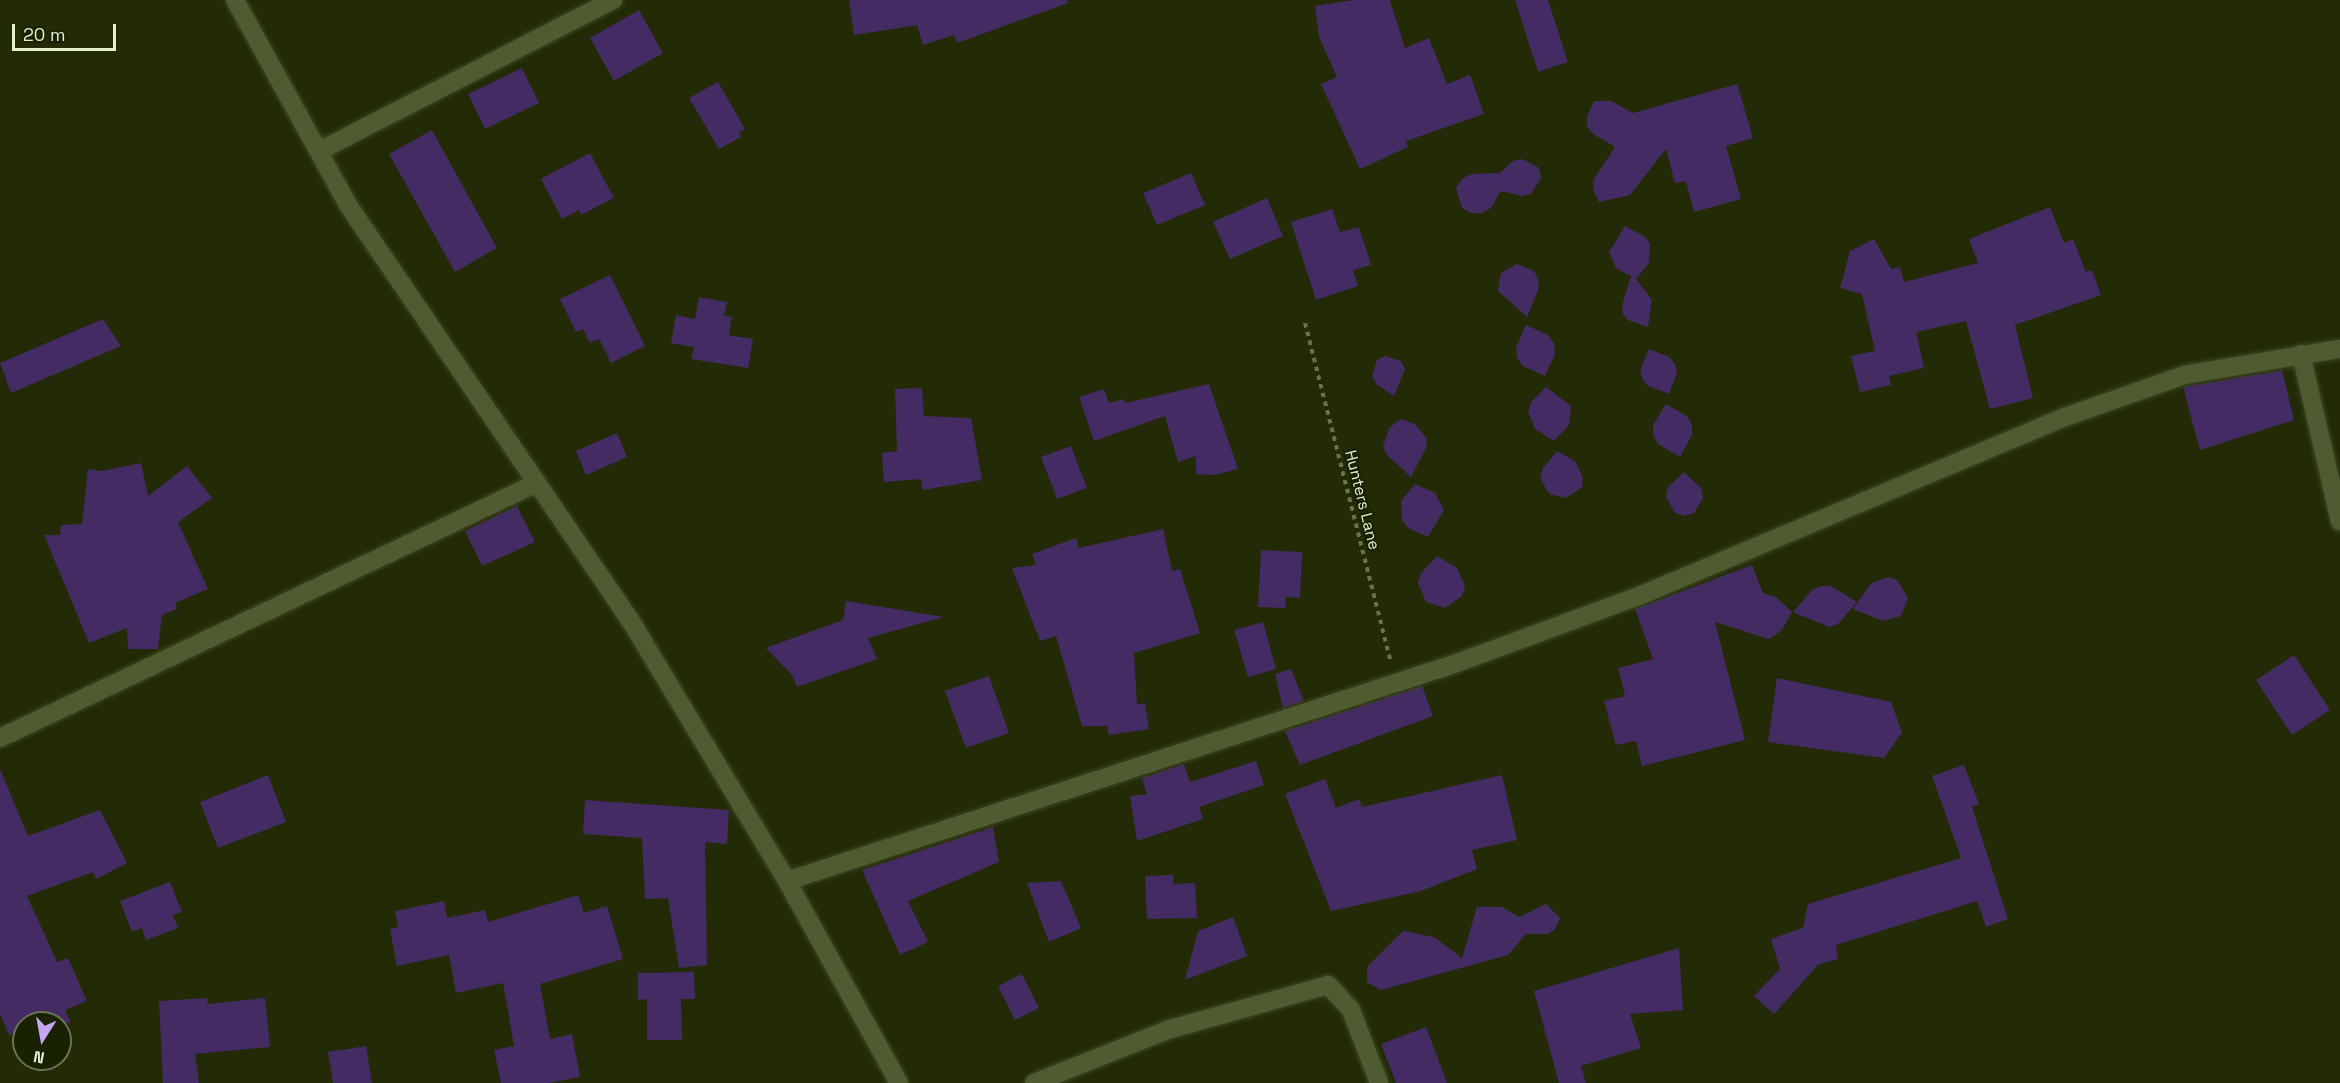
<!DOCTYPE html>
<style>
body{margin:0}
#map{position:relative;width:2340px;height:1083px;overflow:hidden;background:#222b06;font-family:"Space Grotesk",sans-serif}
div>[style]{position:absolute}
.building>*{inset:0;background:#442b63}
.path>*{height:4px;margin-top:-2px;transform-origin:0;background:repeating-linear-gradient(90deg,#68724e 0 4.5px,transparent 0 9px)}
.roads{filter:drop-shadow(0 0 2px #3d4722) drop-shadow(0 0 2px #3d4722)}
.minor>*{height:18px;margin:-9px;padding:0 9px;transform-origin:9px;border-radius:9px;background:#4f5c32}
span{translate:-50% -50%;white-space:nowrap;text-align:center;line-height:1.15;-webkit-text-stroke:4.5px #182100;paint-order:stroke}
.street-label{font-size:16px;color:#e4f0cc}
.north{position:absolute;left:12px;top:1011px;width:60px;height:60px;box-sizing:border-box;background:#182100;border:2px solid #6a7452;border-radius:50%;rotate:191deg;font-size:16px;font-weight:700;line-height:24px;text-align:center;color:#e4f0cc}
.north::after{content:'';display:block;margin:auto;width:21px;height:27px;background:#c5a7f1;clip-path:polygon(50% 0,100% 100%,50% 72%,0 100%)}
.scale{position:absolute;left:12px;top:24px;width:104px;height:27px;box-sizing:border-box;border:3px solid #e4f0cc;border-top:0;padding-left:8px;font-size:18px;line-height:21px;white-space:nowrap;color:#e4f0cc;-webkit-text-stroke:4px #182100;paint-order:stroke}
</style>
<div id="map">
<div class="building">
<div style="clip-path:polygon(849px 0,1067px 0,1068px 3px,957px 43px,954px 35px,923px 45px,917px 25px,854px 35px)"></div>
<div style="clip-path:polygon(1353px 0,1390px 0,1405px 48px,1429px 38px,1447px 84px,1470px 75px,1484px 114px,1406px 141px,1408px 147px,1360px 169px,1321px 84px,1337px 77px,1319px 37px,1315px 6px)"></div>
<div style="clip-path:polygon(1515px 0,1548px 0,1568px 62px,1538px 72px)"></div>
<div style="clip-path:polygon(639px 10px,663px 53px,614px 81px,590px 38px)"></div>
<div style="clip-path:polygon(522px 68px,539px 103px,485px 129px,468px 94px)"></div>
<div style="clip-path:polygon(718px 82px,745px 129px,739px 132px,741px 137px,719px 149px,689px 98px)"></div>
<div style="clip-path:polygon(1737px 84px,1753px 138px,1726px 146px,1741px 199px,1694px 212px,1686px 181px,1675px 183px,1666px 149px,1630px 195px,1599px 202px,1593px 189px,1594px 179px,1615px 147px,1593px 134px,1587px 126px,1587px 116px,1594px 101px,1611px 101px,1633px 113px)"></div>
<div style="clip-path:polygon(432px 130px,497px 248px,455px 272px,389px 154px)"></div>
<div style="clip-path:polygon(590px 153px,614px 198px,581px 215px,579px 210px,562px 219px,541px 179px)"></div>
<div style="clip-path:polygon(1522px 159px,1539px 168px,1541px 178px,1531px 194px,1522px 196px,1501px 191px,1491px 208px,1481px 213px,1471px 213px,1462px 208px,1456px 188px,1462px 179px,1471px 174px,1500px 173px,1513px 161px)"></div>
<div style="clip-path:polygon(1191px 173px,1205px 205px,1157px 225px,1143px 193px)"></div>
<div style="clip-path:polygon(1267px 198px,1283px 236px,1230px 259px,1213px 222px)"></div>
<div style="clip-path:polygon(2050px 207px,2064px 243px,2073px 239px,2086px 272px,2092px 270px,2101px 295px,2015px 325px,2033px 398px,1990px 409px,1966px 321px,1916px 332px,1924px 368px,1889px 376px,1891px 385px,1860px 392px,1851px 356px,1875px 351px,1862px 294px,1840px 288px,1850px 251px,1874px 239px,1891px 269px,1900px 267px,1904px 282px,1978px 263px,1969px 239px)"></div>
<div style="clip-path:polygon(1332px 209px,1340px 232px,1359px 227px,1371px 265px,1353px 270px,1358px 286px,1316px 300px,1291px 222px)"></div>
<div style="clip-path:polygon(1625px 226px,1644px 236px,1650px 244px,1649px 263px,1636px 279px,1652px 300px,1648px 327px,1628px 320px,1623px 314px,1622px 306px,1631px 276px,1616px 268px,1609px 252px)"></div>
<div style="clip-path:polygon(1517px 264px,1534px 271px,1538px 279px,1539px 288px,1527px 317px,1498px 291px,1501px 273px)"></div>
<div style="clip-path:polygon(610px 275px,645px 346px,611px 363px,599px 339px,590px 343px,583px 329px,576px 332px,560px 299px)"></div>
<div style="clip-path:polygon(699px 297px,727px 302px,724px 316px,732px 317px,729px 335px,753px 339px,748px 368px,691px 359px,694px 347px,671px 343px,676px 315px,695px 319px)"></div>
<div style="clip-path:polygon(103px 319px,121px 346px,11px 393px,0 363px)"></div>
<div style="clip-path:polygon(1526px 325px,1548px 335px,1554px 343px,1555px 354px,1545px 376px,1523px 366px,1517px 358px,1516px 348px)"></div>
<div style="clip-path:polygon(1649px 349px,1669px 357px,1675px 364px,1677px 373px,1669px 394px,1648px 386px,1642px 379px,1640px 370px)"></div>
<div style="clip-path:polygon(1385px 356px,1401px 361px,1405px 369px,1394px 396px,1376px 384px,1372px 376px,1377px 360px)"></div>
<div style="clip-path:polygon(2282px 370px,2294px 420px,2200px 450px,2183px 387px)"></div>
<div style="clip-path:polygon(1209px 384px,1238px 469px,1215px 475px,1196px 474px,1196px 456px,1178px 462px,1165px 416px,1094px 441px,1079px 397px,1104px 389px,1109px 403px,1124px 399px,1125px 403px)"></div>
<div style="clip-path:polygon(1546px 387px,1571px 406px,1569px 425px,1554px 441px,1535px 429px,1528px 412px,1531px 402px)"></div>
<div style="clip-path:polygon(922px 388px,924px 416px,971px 418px,982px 480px,923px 490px,921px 479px,884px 482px,882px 453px,897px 451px,895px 389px)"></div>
<div style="clip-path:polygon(1666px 404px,1687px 416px,1692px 425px,1692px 435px,1680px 457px,1658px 444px,1653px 435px,1653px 425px)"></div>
<div style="clip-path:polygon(1401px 419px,1415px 424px,1427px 439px,1426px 448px,1411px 477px,1387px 455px,1383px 447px,1389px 428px)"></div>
<div style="clip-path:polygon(617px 433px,627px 457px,586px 475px,576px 451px)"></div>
<div style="clip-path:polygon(1071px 446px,1087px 488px,1057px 499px,1041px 457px)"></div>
<div style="clip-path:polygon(1557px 451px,1575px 461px,1583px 478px,1582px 487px,1566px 498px,1549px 494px,1540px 478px,1543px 468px)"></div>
<div style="clip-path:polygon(141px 463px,148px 496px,187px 466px,212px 498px,178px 522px,208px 589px,175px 603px,177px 609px,162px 615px,158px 649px,128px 649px,127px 628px,89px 643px,44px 535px,60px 535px,61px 525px,82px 524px,88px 469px,102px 471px)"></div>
<div style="clip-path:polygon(1684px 472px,1701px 488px,1703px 498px,1694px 513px,1684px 516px,1675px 513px,1666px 497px,1668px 487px)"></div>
<div style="clip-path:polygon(1415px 484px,1435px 493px,1444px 510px,1428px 537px,1408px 528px,1402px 520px,1401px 501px)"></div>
<div style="clip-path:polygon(517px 506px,535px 542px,482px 566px,465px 531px)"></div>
<div style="clip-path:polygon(1163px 529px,1172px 571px,1180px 569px,1200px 633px,1134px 653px,1137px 705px,1145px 703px,1149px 729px,1109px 735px,1107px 726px,1082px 726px,1056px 636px,1040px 641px,1012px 568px,1036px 565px,1032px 554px,1076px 538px,1079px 548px)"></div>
<div style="clip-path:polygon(1261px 550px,1302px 552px,1300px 598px,1286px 597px,1285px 608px,1258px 607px)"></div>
<div style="clip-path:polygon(1437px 556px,1457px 568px,1465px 586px,1462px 596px,1445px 608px,1426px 602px,1418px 583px,1421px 573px)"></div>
<div style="clip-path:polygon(1752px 565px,1763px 593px,1776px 597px,1792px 612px,1782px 630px,1769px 639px,1715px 622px,1745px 740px,1642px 766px,1636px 741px,1616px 745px,1604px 701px,1625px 696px,1618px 668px,1653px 659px,1635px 609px)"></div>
<div style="clip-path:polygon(1889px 577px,1898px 581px,1908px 598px,1901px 616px,1883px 621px,1853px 609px,1871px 583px)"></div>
<div style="clip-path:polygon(1822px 586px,1831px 586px,1857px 602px,1838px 624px,1829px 627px,1793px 612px,1813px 589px)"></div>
<div style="clip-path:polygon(846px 601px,944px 617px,868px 638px,877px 659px,797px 687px,792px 675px,766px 648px,843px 620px)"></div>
<div style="clip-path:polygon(1263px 622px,1276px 669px,1248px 677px,1234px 630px)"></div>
<div style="clip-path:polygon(2294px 655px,2330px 710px,2292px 735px,2256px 680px)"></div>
<div style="clip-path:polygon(1291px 669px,1304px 701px,1283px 708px,1275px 674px)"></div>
<div style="clip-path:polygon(989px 676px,1009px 733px,966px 748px,945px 691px)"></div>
<div style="clip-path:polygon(1777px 678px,1891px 702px,1902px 732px,1884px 758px,1768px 742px)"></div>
<div style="clip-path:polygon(1422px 686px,1433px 716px,1300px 765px,1285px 731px)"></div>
<div style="clip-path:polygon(1256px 761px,1264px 785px,1199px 807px,1203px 819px,1137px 841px,1130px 796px,1147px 794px,1142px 778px,1184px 764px,1190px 782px)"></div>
<div style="clip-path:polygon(1964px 765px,1979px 804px,1972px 807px,2008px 919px,1986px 927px,1977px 901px,1836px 945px,1838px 959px,1818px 965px,1774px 1014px,1754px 996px,1780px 969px,1771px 939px,1803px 928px,1808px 904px,1961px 858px,1932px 776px)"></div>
<div style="clip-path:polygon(0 769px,28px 836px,100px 810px,127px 863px,96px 879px,93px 872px,27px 896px,57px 962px,68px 958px,87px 1001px,65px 1010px,71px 1023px,24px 1023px,24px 1028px,9px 1035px,0 1014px)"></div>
<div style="clip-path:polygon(268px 775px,286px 822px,218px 848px,200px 802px)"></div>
<div style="clip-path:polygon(1502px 775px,1517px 840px,1472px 850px,1477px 869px,1421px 891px,1331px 911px,1285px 794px,1325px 779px,1336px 808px,1359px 799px,1362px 807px)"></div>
<div style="clip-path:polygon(585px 800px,729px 810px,727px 844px,705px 842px,707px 965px,679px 968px,668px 898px,645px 899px,642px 838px,583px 834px)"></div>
<div style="clip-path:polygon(993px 827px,999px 862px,908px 901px,928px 942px,900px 955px,862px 870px)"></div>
<div style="clip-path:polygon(1173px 875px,1173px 884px,1195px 883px,1197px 918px,1147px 919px,1145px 876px)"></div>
<div style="clip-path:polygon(1061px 881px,1081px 928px,1049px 942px,1027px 883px)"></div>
<div style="clip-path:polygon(170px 882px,182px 912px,173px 915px,178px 928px,146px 940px,142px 928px,132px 932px,120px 901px)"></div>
<div style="clip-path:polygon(578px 895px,584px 913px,607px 906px,623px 959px,540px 984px,550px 1039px,572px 1034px,580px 1077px,548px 1083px,501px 1083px,494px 1050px,514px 1046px,503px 983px,456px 993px,449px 955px,397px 966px,390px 929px,398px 927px,395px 911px,444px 901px,447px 918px,485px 910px,488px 922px)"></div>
<div style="clip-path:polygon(1546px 904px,1560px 918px,1555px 929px,1548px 934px,1526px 934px,1508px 955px,1381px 990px,1367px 982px,1367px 967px,1403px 931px,1434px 937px,1462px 958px,1477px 907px,1502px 907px,1519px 917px)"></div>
<div style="clip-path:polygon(1233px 917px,1247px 956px,1185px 980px,1198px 931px)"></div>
<div style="clip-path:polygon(1679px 948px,1683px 1010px,1630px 1014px,1641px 1048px,1581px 1066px,1586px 1083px,1559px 1083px,1534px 991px)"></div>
<div style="clip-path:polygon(694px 972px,695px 999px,681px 999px,682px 1040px,647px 1040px,647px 999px,638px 1000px,638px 973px)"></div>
<div style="clip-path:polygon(1022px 974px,1039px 1008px,1015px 1020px,998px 986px)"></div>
<div style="clip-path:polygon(208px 998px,207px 1004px,265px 998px,270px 1047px,195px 1054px,199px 1083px,163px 1083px,159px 1001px)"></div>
<div style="clip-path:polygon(1426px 1027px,1447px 1083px,1396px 1083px,1381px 1044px)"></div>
<div style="clip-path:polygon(366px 1046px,372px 1083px,333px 1083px,328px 1052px)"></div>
</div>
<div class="path">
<div style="left:1305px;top:323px;width:347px;rotate:75.8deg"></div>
</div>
<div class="roads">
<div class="minor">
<div style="left:235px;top:0;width:234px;rotate:61.1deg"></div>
<div style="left:348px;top:205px;width:500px;rotate:55.8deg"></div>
<div style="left:629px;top:618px;width:307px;rotate:59deg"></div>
<div style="left:787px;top:881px;width:231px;rotate:61deg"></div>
<div style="left:319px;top:151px;width:331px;rotate:-27.2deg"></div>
<div style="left:2301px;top:354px;width:172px;rotate:76.9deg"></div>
<div style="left:0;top:738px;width:594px;rotate:-25.4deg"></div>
<div style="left:787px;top:881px;width:701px;rotate:-18.02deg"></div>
<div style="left:1454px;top:664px;width:197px;rotate:-20.2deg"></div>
<div style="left:1639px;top:596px;width:462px;rotate:-22.8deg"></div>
<div style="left:2065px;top:417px;width:126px;rotate:-19.4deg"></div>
<div style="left:2184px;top:375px;width:158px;rotate:-9.5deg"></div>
<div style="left:1034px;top:1083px;width:143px;rotate:-21.7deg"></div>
<div style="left:1167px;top:1030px;width:167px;rotate:-15.6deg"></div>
<div style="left:1328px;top:985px;width:34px;rotate:47deg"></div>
<div style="left:1351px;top:1010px;width:78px;rotate:69deg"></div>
</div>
</div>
<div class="street-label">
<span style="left:1362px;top:500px;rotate:76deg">Hunters Lane</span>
</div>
<div class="north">N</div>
<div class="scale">20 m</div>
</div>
